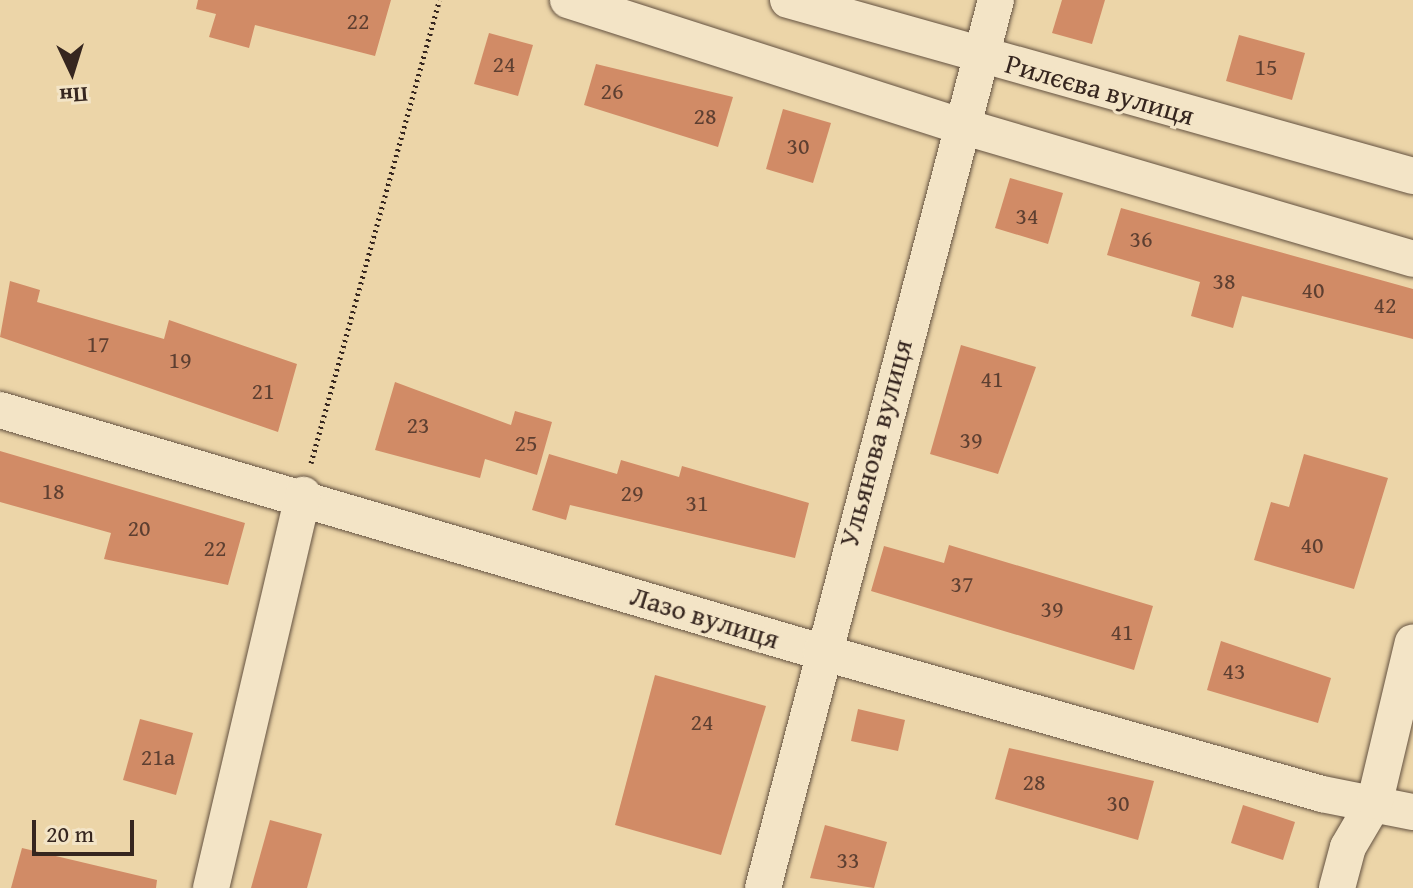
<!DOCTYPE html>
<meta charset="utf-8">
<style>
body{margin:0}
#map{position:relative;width:1413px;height:888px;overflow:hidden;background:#ecd5a8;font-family:"Gentium Book Plus",serif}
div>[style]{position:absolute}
.building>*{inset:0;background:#d18b66}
.path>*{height:5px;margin-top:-2.5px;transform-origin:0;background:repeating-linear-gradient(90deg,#36261f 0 2px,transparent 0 6px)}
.roads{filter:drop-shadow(0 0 2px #645241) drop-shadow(0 0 2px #645241)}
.minor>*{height:36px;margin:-18px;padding:0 18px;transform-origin:18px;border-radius:18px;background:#f3e4c6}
span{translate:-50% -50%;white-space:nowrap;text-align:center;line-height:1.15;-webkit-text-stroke:6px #f3e4c6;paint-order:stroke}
.number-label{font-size:24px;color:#5d3f31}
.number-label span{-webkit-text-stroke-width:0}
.street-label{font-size:28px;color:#36261f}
.north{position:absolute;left:32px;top:32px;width:80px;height:80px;-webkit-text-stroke:6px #f3e4c6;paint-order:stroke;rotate:176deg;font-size:22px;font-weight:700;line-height:32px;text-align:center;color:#36261f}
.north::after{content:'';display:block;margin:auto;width:28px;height:36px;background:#36261f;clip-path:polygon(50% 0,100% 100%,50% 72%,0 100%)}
.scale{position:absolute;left:32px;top:820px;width:102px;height:36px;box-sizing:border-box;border:4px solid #36261f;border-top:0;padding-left:10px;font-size:24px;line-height:28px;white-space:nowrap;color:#36261f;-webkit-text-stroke:6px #f3e4c6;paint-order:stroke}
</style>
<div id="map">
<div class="building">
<div style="clip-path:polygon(198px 0,391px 0,375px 56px,255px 25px,249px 48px,209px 37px,216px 14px,196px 9px)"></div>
<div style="clip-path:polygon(1062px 0,1105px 0,1092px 44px,1052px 33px)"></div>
<div style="clip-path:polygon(489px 33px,533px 45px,518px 96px,474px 84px)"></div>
<div style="clip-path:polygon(1239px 35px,1305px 53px,1292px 100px,1226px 81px)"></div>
<div style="clip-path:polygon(596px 64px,733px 97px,718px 147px,584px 105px)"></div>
<div style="clip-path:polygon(783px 109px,831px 123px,813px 183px,766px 169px)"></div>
<div style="clip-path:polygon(1010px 178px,1063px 193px,1048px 244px,995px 228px)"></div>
<div style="clip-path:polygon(1121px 208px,1413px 289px,1413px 339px,1242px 296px,1233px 328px,1191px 316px,1200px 282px,1107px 255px)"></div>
<div style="clip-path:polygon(10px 281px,40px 290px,37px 302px,164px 339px,169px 320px,297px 364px,278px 432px,0 337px)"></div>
<div style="clip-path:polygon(961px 345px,1036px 367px,998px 474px,930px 454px)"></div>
<div style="clip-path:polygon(395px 382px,511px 425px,515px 411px,552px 422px,537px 475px,485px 459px,480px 478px,375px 450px)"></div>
<div style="clip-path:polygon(0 451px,245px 523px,228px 585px,104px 559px,111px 533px,0 502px)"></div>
<div style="clip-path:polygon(549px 454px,617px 474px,621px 460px,679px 477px,682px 466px,809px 503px,795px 558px,570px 505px,566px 520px,532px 510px)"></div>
<div style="clip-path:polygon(1304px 454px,1388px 478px,1354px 589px,1254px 560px,1271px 502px,1289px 507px)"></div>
<div style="clip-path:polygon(949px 545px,1153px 606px,1134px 670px,871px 591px,884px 546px,944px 563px)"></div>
<div style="clip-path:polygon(1221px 641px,1331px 678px,1318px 723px,1207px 690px)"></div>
<div style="clip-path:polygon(655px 675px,766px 706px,721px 855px,615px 825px)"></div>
<div style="clip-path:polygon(858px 709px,905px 720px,898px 751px,851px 741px)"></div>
<div style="clip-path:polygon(140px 719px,193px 733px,176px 795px,123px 780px)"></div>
<div style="clip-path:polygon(1009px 748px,1154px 781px,1138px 840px,995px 799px)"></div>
<div style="clip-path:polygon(1243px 805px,1295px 822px,1283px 860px,1231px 843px)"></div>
<div style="clip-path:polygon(270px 820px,322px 834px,307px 888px,251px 888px)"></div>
<div style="clip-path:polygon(825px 825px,887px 842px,874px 888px,810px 878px)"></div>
<div style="clip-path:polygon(22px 848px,157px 880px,156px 888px,11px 888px)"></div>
</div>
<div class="path">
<div style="left:311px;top:463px;width:480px;rotate:-74.5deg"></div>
</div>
<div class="roads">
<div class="minor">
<div style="left:568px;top:0;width:410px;rotate:17.8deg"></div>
<div style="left:958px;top:125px;width:474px;rotate:16.4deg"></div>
<div style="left:788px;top:0;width:649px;rotate:15.73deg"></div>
<div style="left:0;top:410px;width:856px;rotate:16.42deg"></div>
<div style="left:821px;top:652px;width:521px;rotate:15.82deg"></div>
<div style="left:1322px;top:794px;width:93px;rotate:11.2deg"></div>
<div style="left:211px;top:888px;width:404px;rotate:-76.8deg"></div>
<div style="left:763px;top:888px;width:918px;rotate:-75.3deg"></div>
<div style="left:1337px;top:888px;width:42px;rotate:-75deg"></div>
<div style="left:1348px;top:847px;width:53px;rotate:-59.6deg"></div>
<div style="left:1375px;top:801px;width:163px;rotate:-76.6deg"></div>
</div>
</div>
<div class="number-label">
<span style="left:358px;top:21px">22</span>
<span style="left:504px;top:64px">24</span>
<span style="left:1266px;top:67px">15</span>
<span style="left:612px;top:91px">26</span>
<span style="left:705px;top:116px">28</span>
<span style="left:798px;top:146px">30</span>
<span style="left:1027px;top:216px">34</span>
<span style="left:1141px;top:239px">36</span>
<span style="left:1224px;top:281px">38</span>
<span style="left:1313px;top:290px">40</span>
<span style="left:1385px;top:305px">42</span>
<span style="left:98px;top:344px">17</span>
<span style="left:180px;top:360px">19</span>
<span style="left:992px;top:379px">41</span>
<span style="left:263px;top:391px">21</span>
<span style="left:418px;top:425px">23</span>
<span style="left:971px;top:440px">39</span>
<span style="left:526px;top:443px">25</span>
<span style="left:53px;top:491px">18</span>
<span style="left:632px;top:493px">29</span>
<span style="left:697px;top:503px">31</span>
<span style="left:139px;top:528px">20</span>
<span style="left:1312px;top:545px">40</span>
<span style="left:215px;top:548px">22</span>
<span style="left:962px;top:584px">37</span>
<span style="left:1052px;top:609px">39</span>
<span style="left:1122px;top:632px">41</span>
<span style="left:1234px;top:671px">43</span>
<span style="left:702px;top:722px">24</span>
<span style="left:158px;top:757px">21а</span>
<span style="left:1034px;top:782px">28</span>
<span style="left:1118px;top:803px">30</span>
<span style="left:848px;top:860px">33</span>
</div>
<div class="street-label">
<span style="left:1100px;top:89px;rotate:16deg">Рилєєва вулиця</span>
<span style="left:875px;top:443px;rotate:-75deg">Ульянова вулиця</span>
<span style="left:705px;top:617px;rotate:17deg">Лазо вулиця</span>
</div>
<div class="north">Пн</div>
<div class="scale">20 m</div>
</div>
